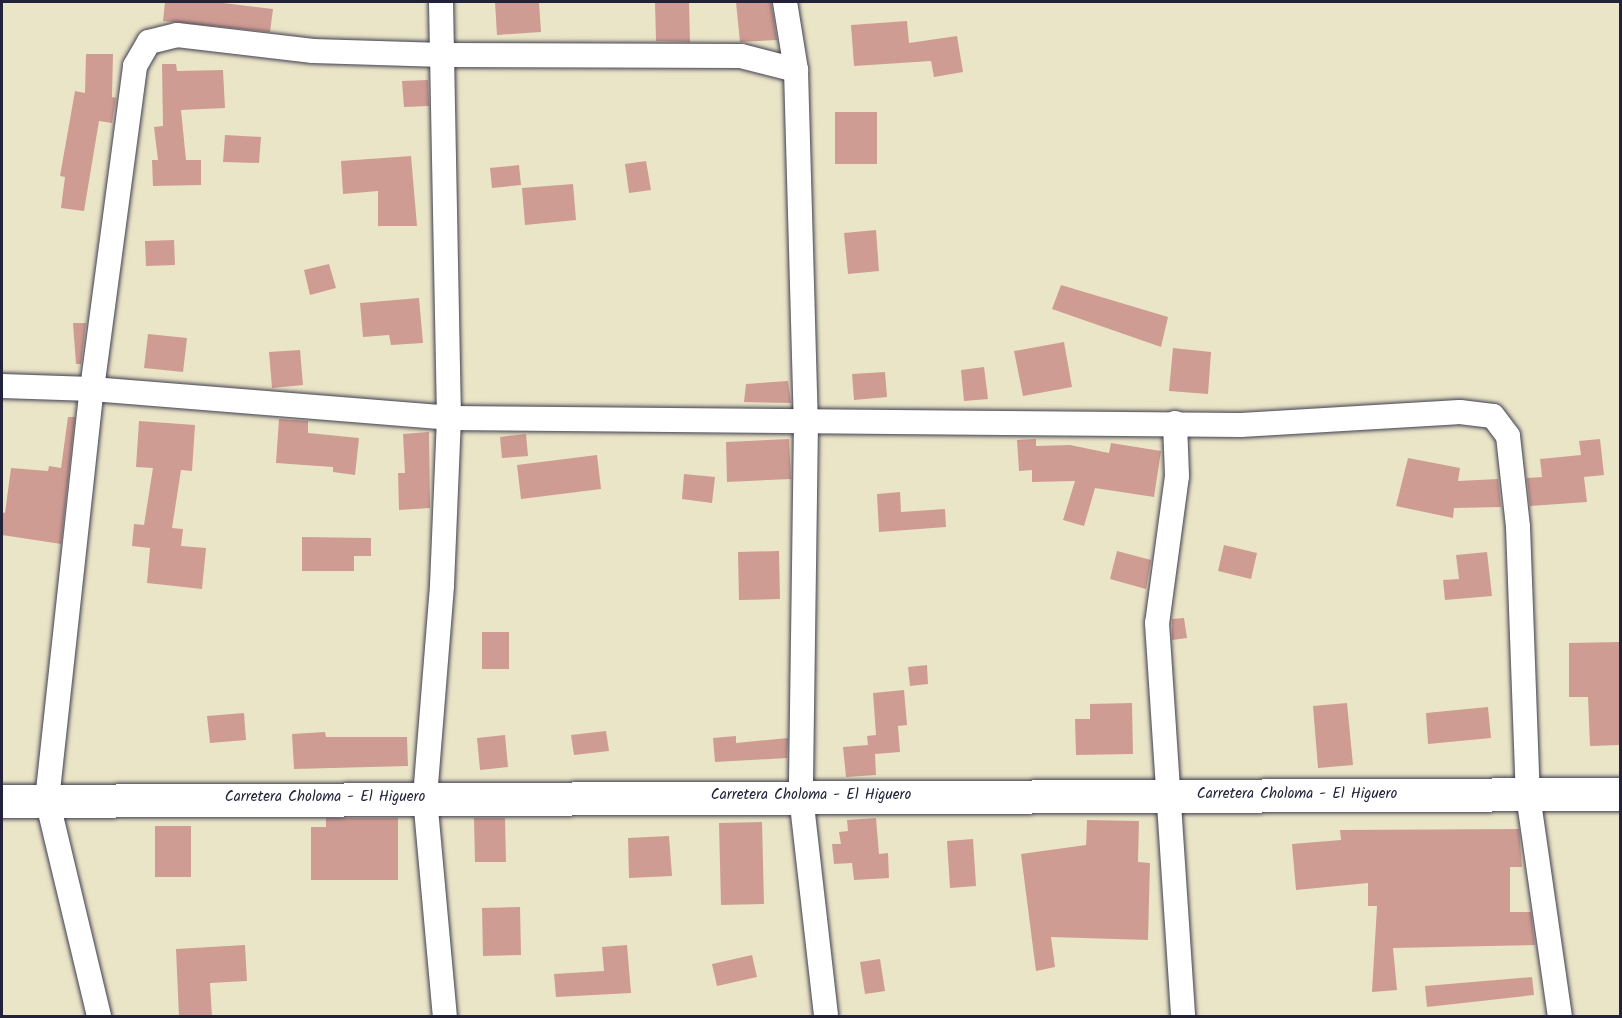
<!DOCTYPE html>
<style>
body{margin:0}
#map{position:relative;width:1622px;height:1018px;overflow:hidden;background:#ebe5c8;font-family:Kalam,sans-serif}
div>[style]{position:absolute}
.building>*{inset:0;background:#cf9c93}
.roads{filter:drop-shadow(0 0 2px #403f50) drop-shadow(0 0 2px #403f50)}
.street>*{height:24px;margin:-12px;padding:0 12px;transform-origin:12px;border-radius:12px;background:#fff}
.secondary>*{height:33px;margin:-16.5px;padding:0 16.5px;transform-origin:16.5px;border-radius:16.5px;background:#fff}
span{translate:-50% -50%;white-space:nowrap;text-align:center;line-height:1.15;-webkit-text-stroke:4.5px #fff;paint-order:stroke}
.street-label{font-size:15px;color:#22223b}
.frame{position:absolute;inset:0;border:3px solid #22223b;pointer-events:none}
</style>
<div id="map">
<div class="building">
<div style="clip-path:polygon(165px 2px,215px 2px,273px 9px,270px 32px,163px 21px)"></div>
<div style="clip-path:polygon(495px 2px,539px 2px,541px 32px,497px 35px)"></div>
<div style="clip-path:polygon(655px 2px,689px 2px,690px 42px,656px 41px)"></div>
<div style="clip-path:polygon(736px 2px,771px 2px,777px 40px,740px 42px)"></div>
<div style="clip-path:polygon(907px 21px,909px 43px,957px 36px,963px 72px,934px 77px,931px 61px,854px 66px,851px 25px)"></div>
<div style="clip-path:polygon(86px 54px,113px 54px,112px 97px,116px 98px,112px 123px,99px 121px,84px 211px,61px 208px,65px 177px,60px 176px,75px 91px,85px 93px)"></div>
<div style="clip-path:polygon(162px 64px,176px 64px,177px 71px,223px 70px,225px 108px,181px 110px,186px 160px,201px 160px,201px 185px,153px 186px,152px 160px,158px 160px,154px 127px,163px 126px)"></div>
<div style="clip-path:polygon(428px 80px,429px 106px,404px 107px,402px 81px)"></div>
<div style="clip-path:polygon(835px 112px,877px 112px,877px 164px,835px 164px)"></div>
<div style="clip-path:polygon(225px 135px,261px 137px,259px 163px,223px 162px)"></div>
<div style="clip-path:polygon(411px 156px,417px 226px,378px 226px,378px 191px,343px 194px,341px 161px)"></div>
<div style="clip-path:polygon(646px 161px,651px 190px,629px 193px,625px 164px)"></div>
<div style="clip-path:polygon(519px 165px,521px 185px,492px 188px,490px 168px)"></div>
<div style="clip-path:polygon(573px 184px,576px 220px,525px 225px,522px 188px)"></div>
<div style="clip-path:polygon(876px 230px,879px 271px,848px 274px,844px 233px)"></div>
<div style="clip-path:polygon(174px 240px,175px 265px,146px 266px,145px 241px)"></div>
<div style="clip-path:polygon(329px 264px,336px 288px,310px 295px,304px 270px)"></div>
<div style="clip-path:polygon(1061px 285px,1168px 317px,1161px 347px,1052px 309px)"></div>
<div style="clip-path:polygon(419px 298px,423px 343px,391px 345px,389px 335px,363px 337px,360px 303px)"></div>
<div style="clip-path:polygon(73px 323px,86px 323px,81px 364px,76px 364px)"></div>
<div style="clip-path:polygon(148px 334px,187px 338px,183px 372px,144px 368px)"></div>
<div style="clip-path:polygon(1064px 342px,1072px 387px,1023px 396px,1014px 351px)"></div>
<div style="clip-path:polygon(1173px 348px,1211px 352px,1208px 394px,1169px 391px)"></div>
<div style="clip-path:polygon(300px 350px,303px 385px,272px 388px,269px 352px)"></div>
<div style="clip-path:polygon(984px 367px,988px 399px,964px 401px,961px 370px)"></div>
<div style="clip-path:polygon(885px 372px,887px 397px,854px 400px,852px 374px)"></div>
<div style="clip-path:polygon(788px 381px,791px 403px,744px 402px,746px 384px)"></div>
<div style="clip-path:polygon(68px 417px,75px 417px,61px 544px,2px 535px,2px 512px,5px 513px,11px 468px,48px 471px,49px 466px,61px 468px)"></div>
<div style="clip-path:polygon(279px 419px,308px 421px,308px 433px,359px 438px,355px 475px,333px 472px,333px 467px,276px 463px)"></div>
<div style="clip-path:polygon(139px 421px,195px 425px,192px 471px,181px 470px,172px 528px,183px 529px,181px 546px,206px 548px,202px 589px,147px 583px,150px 548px,132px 546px,134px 524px,144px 525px,153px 468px,136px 467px)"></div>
<div style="clip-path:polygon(429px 432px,430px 508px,399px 510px,398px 473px,405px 473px,403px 434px)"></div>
<div style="clip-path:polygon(526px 434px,528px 456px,502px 458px,500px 437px)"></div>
<div style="clip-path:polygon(789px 439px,791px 479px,727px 482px,726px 442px)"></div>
<div style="clip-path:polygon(1036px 439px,1036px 446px,1070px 445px,1109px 453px,1111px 443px,1161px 451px,1154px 497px,1095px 488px,1084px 526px,1063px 520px,1075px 481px,1032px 482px,1032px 470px,1019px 471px,1017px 440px)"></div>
<div style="clip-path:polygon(1600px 439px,1604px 475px,1584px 477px,1587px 502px,1530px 506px,1527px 478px,1542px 477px,1540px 459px,1581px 455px,1579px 441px)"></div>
<div style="clip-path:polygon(597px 455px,601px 489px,521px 499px,517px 465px)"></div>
<div style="clip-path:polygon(1408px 458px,1460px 468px,1458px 481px,1498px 479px,1501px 507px,1454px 508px,1453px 518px,1396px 506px)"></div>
<div style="clip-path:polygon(684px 474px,715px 477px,712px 503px,682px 499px)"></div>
<div style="clip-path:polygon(900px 492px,901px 512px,945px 509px,946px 527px,879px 532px,877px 494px)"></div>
<div style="clip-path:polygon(302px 537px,371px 538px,371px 556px,354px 556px,354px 571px,302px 571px)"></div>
<div style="clip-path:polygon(1224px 545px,1257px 553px,1251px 579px,1218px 571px)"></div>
<div style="clip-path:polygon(779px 551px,780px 599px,739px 600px,738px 552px)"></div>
<div style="clip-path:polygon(1117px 551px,1151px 560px,1146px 589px,1110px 579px)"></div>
<div style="clip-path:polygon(1487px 552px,1492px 596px,1445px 600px,1443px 580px,1459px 579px,1456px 555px)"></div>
<div style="clip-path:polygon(1184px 618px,1187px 638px,1172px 640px,1172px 619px)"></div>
<div style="clip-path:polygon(482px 632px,509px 632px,509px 669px,482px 669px)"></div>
<div style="clip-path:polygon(1620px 642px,1620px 745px,1590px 746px,1588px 697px,1569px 697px,1569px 643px)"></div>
<div style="clip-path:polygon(927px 665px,928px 684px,910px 686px,908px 667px)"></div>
<div style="clip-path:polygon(904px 690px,907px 725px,898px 726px,900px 752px,875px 754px,876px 775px,846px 777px,843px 747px,868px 745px,867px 736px,876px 735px,873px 693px)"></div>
<div style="clip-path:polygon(1132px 703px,1133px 754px,1076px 755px,1075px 719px,1090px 719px,1090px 704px)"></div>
<div style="clip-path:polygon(1347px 703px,1353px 765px,1318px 768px,1313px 706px)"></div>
<div style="clip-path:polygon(1488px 707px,1491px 738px,1428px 744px,1426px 713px)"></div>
<div style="clip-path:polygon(244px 713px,246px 740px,210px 743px,207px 716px)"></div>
<div style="clip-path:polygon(606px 731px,609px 751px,574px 755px,571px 735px)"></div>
<div style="clip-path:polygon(325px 732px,326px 737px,407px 737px,408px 766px,294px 769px,292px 734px)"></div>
<div style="clip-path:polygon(505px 735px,508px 767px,480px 770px,477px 738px)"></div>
<div style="clip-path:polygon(736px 736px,736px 743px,788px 738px,787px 758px,715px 762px,713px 738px)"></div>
<div style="clip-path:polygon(326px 818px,398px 818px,398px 880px,311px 880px,311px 827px,326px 827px)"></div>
<div style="clip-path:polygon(474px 818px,505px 818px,506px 862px,475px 862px)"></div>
<div style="clip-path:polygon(876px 818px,879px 854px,888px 853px,889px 878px,854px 880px,852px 863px,834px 864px,832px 844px,841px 844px,839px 832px,848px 831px,847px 820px)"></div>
<div style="clip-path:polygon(1087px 820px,1139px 821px,1138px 862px,1150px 863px,1148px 940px,1051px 937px,1055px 967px,1036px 971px,1021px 854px,1086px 845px)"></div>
<div style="clip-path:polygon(762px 822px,764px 904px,721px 905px,719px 823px)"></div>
<div style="clip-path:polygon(155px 826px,191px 826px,191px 877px,155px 877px)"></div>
<div style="clip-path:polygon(1519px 829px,1522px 867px,1510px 867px,1510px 912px,1531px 912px,1535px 945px,1393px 948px,1397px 990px,1372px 992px,1377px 906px,1368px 906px,1368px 883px,1296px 890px,1292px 844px,1341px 840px,1340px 830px)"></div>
<div style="clip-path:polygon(669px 836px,672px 876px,629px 878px,628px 838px)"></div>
<div style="clip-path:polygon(973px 839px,976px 886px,950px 888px,947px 841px)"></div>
<div style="clip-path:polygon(520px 907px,521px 955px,483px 956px,482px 908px)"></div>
<div style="clip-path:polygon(245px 945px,247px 981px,210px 983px,212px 1017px,179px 1017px,176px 949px)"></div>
<div style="clip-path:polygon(627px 945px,631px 993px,556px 997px,554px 974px,604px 971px,602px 947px)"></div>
<div style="clip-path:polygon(752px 955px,757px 977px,717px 986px,712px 964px)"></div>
<div style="clip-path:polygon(880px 959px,885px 991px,865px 994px,860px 962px)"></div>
<div style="clip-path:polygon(1532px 977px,1534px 995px,1427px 1007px,1425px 986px)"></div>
</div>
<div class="roads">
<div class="street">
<div style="left:441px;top:2px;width:416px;rotate:88.9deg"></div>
<div style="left:449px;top:418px;width:168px;rotate:92.4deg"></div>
<div style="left:442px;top:586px;width:213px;rotate:94.6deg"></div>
<div style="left:425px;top:798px;width:219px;rotate:84.8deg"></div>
<div style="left:785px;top:2px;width:69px;rotate:80.8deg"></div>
<div style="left:796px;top:70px;width:353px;rotate:88.4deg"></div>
<div style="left:806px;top:423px;width:373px;rotate:90.8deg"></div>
<div style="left:801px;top:796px;width:221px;rotate:83.5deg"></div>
<div style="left:2px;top:386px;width:90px;rotate:1.9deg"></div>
<div style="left:92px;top:389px;width:358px;rotate:4.6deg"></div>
<div style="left:449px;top:418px;width:792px;rotate:0.51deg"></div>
<div style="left:1241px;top:425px;width:219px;rotate:-3.4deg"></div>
<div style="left:1460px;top:412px;width:33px;rotate:7deg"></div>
<div style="left:1493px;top:416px;width:25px;rotate:53deg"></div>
<div style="left:1508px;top:436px;width:92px;rotate:83.7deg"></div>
<div style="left:1518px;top:527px;width:268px;rotate:87.9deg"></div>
<div style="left:1528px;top:795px;width:223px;rotate:81.8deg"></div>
<div style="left:1175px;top:423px;width:53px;rotate:87.8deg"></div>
<div style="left:1177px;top:476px;width:148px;rotate:97.7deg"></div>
<div style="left:1157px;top:623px;width:394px;rotate:86.2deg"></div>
<div style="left:99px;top:1016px;width:222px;rotate:-103.5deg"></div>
<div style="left:47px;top:800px;width:413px;rotate:-83.8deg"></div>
<div style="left:92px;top:389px;width:326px;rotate:-82.4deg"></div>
<div style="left:135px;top:66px;width:28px;rotate:-60deg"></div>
<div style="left:149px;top:42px;width:29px;rotate:-14deg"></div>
<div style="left:177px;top:35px;width:137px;rotate:6.7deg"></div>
<div style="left:313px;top:51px;width:130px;rotate:1.8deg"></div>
<div style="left:443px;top:55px;width:298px;rotate:0.2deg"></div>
<div style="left:741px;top:56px;width:57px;rotate:14.3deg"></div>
</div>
<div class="secondary">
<div style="left:2px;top:801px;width:1618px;rotate:-0.25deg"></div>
</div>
</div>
<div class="street-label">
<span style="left:1297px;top:795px">Carretera Choloma - El Higuero</span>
<span style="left:811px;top:796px">Carretera Choloma - El Higuero</span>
<span style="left:325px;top:798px">Carretera Choloma - El Higuero</span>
</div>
<div class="frame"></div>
</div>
